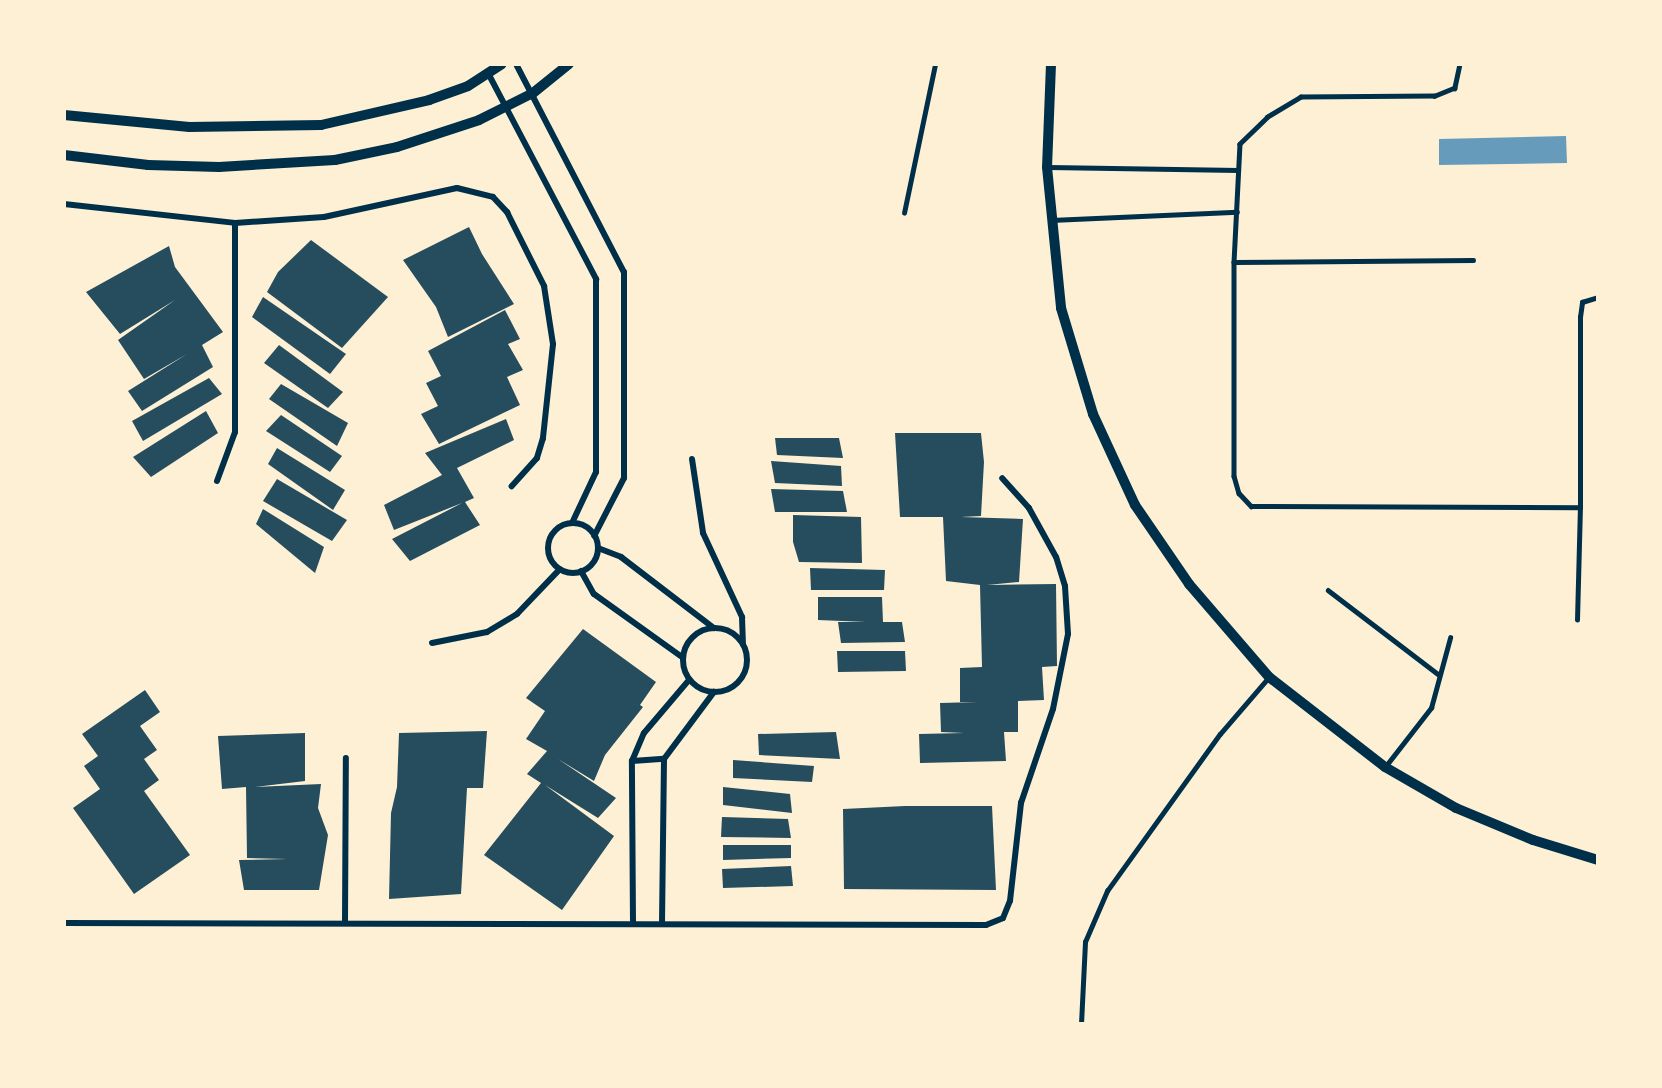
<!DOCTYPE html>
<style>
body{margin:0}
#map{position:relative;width:1662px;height:1088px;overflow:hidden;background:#fdf0d5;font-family:"Roboto Condensed",sans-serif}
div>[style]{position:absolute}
.water>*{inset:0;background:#669bbc}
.building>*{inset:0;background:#264d5e}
.service>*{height:4.5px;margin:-2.25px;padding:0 2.25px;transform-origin:2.25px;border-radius:2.25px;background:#003049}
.minor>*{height:6px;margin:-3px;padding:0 3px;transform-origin:3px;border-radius:3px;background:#003049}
.minor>.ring{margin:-3px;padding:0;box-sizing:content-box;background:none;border:6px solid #003049;border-radius:50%}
.tertiary>*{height:10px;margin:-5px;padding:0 5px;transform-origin:5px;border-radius:5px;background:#003049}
span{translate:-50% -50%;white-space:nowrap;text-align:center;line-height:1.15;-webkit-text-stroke:5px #fdf0d5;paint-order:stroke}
.frame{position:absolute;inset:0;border:66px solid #fdf0d5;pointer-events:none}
</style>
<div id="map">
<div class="water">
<div style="clip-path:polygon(1566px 136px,1567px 163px,1439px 165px,1439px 139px)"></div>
</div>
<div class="building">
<div style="clip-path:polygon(469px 227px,482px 254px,514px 304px,448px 337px,436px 307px,403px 260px)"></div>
<div style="clip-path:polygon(311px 240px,388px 297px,342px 348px,267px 292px,278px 272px)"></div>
<div style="clip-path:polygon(169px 246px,175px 267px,223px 332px,202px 345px,213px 367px,142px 411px,128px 391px,187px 354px,144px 379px,118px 340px,175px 300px,120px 334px,86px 292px)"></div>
<div style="clip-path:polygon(263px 297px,346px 354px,330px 374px,252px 317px)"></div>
<div style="clip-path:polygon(505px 310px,520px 339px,508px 344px,523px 370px,507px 377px,520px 405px,439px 444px,421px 414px,438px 406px,426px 383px,441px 376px,428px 351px)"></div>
<div style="clip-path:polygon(279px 345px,343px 392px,328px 408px,264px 363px)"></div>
<div style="clip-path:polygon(209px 378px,222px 394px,143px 441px,132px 421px)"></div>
<div style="clip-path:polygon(281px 384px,348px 423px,337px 446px,269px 399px)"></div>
<div style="clip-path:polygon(206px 411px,218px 433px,151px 477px,133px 457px)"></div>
<div style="clip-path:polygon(281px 415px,342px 456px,330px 472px,266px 431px)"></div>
<div style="clip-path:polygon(506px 419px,514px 440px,457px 468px,474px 498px,465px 502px,480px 525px,410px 561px,392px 539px,462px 503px,394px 530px,384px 505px,442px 475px,425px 453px)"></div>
<div style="clip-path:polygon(895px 433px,981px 433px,984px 462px,981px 516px,961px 517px,1023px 519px,1019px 582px,987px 585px,1056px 584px,1057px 666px,1042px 667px,1044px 700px,1018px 701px,1018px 732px,1004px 732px,1006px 761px,920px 763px,919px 734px,964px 733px,941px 732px,940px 703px,978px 702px,960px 702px,960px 668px,982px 667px,980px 585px,946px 581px,943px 517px,900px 517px)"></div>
<div style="clip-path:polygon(775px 438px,839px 438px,843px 458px,777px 455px)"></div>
<div style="clip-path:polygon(277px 448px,345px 490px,333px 510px,268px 464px)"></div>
<div style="clip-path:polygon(771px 461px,841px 466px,842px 486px,775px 483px)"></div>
<div style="clip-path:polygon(277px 479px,347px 520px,332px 541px,263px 501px)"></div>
<div style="clip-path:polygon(771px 489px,843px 491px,847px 512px,775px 512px)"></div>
<div style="clip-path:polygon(263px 509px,324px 547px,315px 573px,256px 524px)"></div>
<div style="clip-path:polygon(793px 515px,861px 517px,862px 563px,799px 562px,793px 542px)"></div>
<div style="clip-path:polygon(810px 568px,885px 570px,884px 590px,811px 590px)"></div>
<div style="clip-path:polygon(818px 597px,882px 597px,883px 622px,902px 622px,905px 642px,841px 643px,838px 622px,866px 622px,818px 620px)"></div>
<div style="clip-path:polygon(583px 629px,656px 682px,640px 705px,643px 707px,605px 755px,594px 781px,558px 759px,616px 798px,598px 818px,545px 785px,614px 836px,562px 910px,484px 855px,541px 783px,527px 774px,547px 751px,526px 739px,545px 711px,526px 698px)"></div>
<div style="clip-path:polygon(837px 651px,905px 651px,906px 671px,838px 672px)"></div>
<div style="clip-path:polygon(145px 690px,160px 712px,140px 726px,157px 750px,144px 759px,159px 780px,144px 791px,190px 855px,134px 894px,73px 808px,100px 789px,84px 766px,98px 756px,82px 734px)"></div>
<div style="clip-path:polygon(487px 731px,483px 788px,467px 788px,461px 894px,389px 899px,391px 813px,397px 787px,399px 733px)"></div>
<div style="clip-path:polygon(836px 732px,840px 759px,759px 755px,758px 734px)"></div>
<div style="clip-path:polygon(305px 733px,305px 781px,255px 787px,321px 784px,318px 808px,328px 835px,319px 890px,244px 890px,239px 860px,288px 859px,247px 858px,246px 787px,222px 789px,218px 736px)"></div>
<div style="clip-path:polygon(733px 760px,814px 766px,812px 782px,733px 778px)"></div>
<div style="clip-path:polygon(723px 787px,790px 794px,792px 813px,723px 805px)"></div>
<div style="clip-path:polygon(905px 806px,992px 806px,996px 890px,844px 889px,843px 809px)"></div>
<div style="clip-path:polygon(722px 817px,788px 819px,791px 838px,721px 837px)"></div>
<div style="clip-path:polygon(723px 845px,791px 845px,791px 858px,723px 860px)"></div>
<div style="clip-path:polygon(791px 866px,793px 886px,723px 888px,722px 869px)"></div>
</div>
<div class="service">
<div style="left:1460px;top:64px;width:25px;rotate:102deg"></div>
<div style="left:1455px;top:88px;width:22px;rotate:158deg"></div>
<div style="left:1435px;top:96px;width:134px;rotate:179.6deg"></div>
<div style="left:1301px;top:97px;width:39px;rotate:149deg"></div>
<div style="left:1268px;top:117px;width:39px;rotate:136deg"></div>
<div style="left:1240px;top:144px;width:118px;rotate:92.9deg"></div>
<div style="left:1234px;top:262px;width:214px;rotate:90deg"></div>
<div style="left:1234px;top:476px;width:18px;rotate:74deg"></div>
<div style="left:1239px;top:493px;width:18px;rotate:47deg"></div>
<div style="left:1251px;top:506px;width:329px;rotate:0.2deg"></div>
<div style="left:1580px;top:507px;width:190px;rotate:-90deg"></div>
<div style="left:1580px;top:317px;width:15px;rotate:-82deg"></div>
<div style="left:1582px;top:302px;width:17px;rotate:-17deg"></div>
<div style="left:1049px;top:167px;width:189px;rotate:0.9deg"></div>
<div style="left:904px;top:213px;width:152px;rotate:-78.2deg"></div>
<div style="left:1051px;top:220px;width:186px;rotate:-2.5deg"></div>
<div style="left:1234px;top:262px;width:239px;rotate:-0.5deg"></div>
<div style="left:1328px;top:590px;width:138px;rotate:37.4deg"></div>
<div style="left:1577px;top:620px;width:113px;rotate:-88.5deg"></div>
<div style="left:1385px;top:767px;width:75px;rotate:-52.1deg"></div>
<div style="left:1431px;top:708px;width:73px;rotate:-74.8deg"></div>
<div style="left:1081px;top:1024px;width:82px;rotate:-87.2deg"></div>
<div style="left:1085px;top:942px;width:56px;rotate:-66.7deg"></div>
<div style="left:1107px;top:891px;width:193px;rotate:-54.3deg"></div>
<div style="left:1220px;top:734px;width:75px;rotate:-49.3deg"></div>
</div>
<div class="minor">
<div style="left:516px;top:64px;width:234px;rotate:62.6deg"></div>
<div style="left:624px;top:272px;width:206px;rotate:90deg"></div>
<div style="left:624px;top:478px;width:65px;rotate:117.3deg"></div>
<div style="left:488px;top:73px;width:233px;rotate:62.3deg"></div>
<div style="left:596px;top:279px;width:193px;rotate:90deg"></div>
<div style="left:596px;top:472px;width:56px;rotate:115.2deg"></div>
<div style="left:64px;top:204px;width:172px;rotate:6.3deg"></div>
<div style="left:235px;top:223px;width:89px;rotate:-3.9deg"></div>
<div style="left:324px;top:217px;width:136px;rotate:-12.3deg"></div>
<div style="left:457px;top:188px;width:37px;rotate:14deg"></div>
<div style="left:493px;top:197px;width:21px;rotate:47deg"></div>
<div style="left:507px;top:212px;width:83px;rotate:63.4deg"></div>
<div style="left:544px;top:286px;width:59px;rotate:81.2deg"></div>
<div style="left:553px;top:344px;width:95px;rotate:96.1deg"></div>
<div style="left:543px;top:438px;width:21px;rotate:107deg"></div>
<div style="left:537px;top:458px;width:38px;rotate:132deg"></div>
<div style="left:692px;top:459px;width:75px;rotate:81.5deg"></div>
<div style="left:703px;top:533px;width:93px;rotate:65.1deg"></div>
<div style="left:742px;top:617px;width:27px;rotate:88deg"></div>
<div style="left:217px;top:481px;width:52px;rotate:-69.8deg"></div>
<div style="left:235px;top:432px;width:209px;rotate:-90deg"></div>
<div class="ring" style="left:548px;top:523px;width:44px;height:44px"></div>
<div style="left:598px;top:548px;width:25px;rotate:21deg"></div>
<div style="left:621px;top:557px;width:117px;rotate:37.4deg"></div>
<div style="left:581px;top:571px;width:26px;rotate:61deg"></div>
<div style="left:594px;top:594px;width:108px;rotate:35.6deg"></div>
<div class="ring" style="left:683px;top:628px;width:58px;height:58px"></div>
<div style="left:432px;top:643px;width:56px;rotate:-11.3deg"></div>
<div style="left:487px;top:632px;width:35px;rotate:-31deg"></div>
<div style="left:517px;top:614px;width:62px;rotate:-46.3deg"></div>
<div style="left:632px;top:761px;width:32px;rotate:-4deg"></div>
<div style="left:345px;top:922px;width:164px;rotate:-89.7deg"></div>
<div style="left:633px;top:922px;width:161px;rotate:-90.4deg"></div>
<div style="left:632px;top:761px;width:30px;rotate:-67deg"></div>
<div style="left:644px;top:733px;width:70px;rotate:-49.7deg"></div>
<div style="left:64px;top:923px;width:922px;rotate:0.12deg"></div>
<div style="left:986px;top:925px;width:18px;rotate:-22deg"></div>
<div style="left:1003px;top:918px;width:18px;rotate:-68deg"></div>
<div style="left:1010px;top:901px;width:99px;rotate:-83.6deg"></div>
<div style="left:1021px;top:803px;width:99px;rotate:-71.2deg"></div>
<div style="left:1053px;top:709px;width:76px;rotate:-78.7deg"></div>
<div style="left:1068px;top:634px;width:48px;rotate:-93.6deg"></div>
<div style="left:1065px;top:586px;width:30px;rotate:-107deg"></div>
<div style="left:1056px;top:557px;width:56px;rotate:-118.9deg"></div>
<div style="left:1029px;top:508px;width:40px;rotate:-132deg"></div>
<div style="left:662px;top:923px;width:164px;rotate:-89.3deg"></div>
<div style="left:664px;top:759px;width:84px;rotate:-53.3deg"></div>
</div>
<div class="tertiary">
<div style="left:1051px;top:64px;width:103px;rotate:92.2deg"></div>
<div style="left:1047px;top:167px;width:142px;rotate:84.3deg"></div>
<div style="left:1061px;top:308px;width:111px;rotate:73.2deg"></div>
<div style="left:1093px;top:414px;width:100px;rotate:65.2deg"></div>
<div style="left:1135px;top:505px;width:96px;rotate:55.6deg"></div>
<div style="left:1189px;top:584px;width:123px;rotate:49.3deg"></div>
<div style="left:1269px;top:677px;width:147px;rotate:37.8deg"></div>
<div style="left:1385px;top:767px;width:82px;rotate:30deg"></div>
<div style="left:1456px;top:808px;width:83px;rotate:22.6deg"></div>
<div style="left:1533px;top:840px;width:68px;rotate:17.1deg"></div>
<div style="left:64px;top:115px;width:126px;rotate:5.5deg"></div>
<div style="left:189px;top:127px;width:132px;rotate:-0.9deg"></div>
<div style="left:321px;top:125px;width:111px;rotate:-13deg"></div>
<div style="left:429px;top:100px;width:41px;rotate:-19.7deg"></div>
<div style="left:468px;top:86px;width:40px;rotate:-32.9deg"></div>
<div style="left:64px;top:155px;width:85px;rotate:6.8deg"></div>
<div style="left:148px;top:165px;width:71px;rotate:1.6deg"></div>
<div style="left:219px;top:167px;width:116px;rotate:-3.5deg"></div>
<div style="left:335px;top:160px;width:63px;rotate:-11.8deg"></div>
<div style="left:397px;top:147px;width:86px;rotate:-18.2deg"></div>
<div style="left:479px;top:120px;width:60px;rotate:-26.6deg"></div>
<div style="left:533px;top:93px;width:46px;rotate:-38.9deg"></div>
</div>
<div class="frame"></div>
</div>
